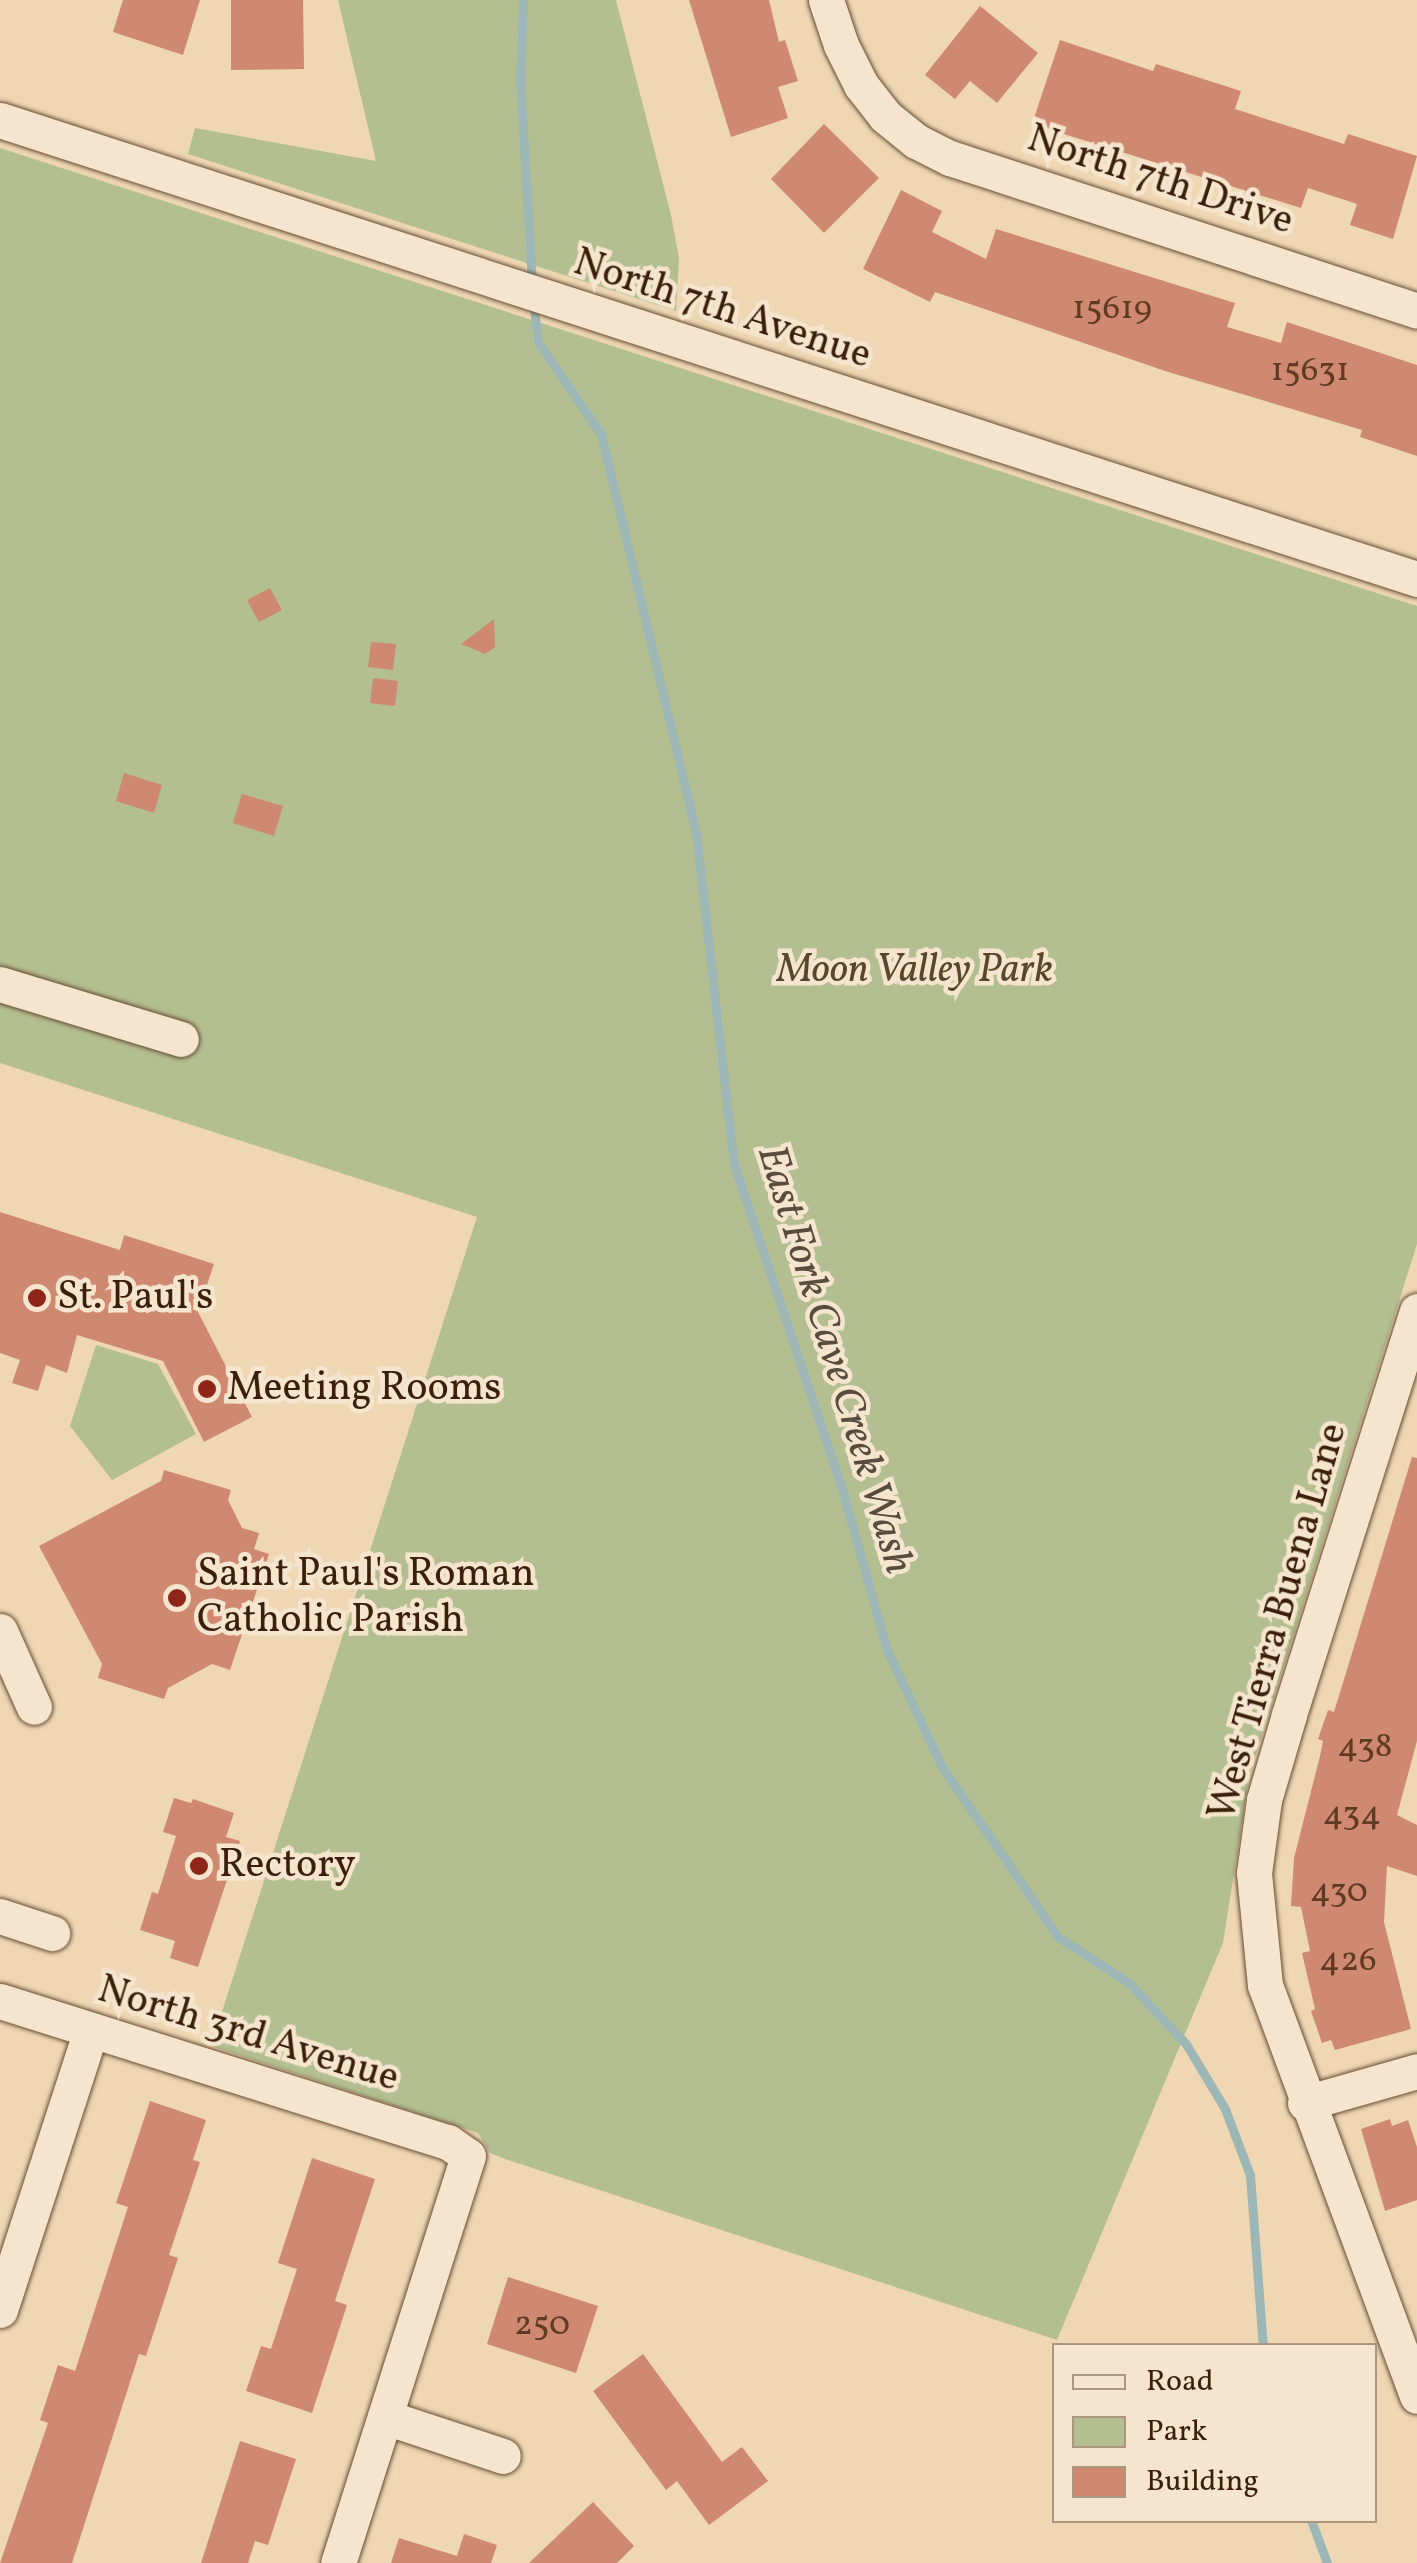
<!DOCTYPE html>
<style>
body{margin:0}
#map{position:relative;width:1417px;height:2563px;overflow:hidden;background:#efd7b4;font-family:Vollkorn,serif}
div>[style]{position:absolute}
.green>*{inset:0;background:#b4bf91}
.stream>*{height:9px;margin:-4.5px;padding:0 4.5px;transform-origin:4.5px;border-radius:4.5px;background:#9db7b6}
.building>*{inset:0;background:#ce8970}
.roads{filter:drop-shadow(0 0 2px #684d33) drop-shadow(0 0 2px #684d33)}
.minor>*{height:35px;margin:-17.5px;padding:0 17.5px;transform-origin:17.5px;border-radius:17.5px;background:#f5e5ce}
.dots>*{width:28px;height:28px;translate:-50% -50%;box-sizing:border-box;border:5px solid #f5e5ce;border-radius:50%}
span{translate:-50% -50%;white-space:nowrap;text-align:center;line-height:1.15;-webkit-text-stroke:9px #f5e5ce;paint-order:stroke}
.number-label{font-size:35px;color:#603a22}
.number-label span{-webkit-text-stroke-width:0}
.street-label{font-size:40px;color:#3b1f08}
.park-label{font-size:40px;color:#59472a;font-style:italic}
.poi-label{font-size:40px;color:#3b1f08}
.left{translate:0 -50%;text-align:left}
.water-label{font-size:42px;color:#584d3c;font-style:italic}
.legend{position:absolute;left:1052px;top:2343px;width:325px;height:180px;box-sizing:border-box;background:#f5e5ce;border:2px solid #ab967f;margin:0;padding:12px 18px;list-style:none;font-size:30px;color:#3b1f08}
.legend li{display:flex;align-items:center;gap:20px;height:50px}
.legend b{width:50px;border:2px solid #ab967f}
</style>
<div id="map">
<div class="green">
<div style="clip-path:polygon(338px 0,616px 0,671px 215px,679px 258px,676px 311px,188px 154px,195px 128px,376px 161px)"></div>
<div style="clip-path:polygon(0 148px,1417px 606px,1417px 1244px,1249px 1776px,1223px 1943px,1057px 2340px,505px 2159px,490px 2153px,478px 2133px,211px 2046px,477px 1217px,0 1063px)"></div>
<div style="clip-path:polygon(96px 1345px,158px 1364px,196px 1434px,112px 1480px,70px 1426px)"></div>
</div>
<div class="stream">
<div style="left:523px;top:0;width:80px;rotate:92.1deg"></div>
<div style="left:520px;top:80px;width:205px;rotate:86.6deg"></div>
<div style="left:533px;top:300px;width:42px;rotate:83.2deg"></div>
<div style="left:538px;top:342px;width:112px;rotate:55.6deg"></div>
<div style="left:601px;top:434px;width:410px;rotate:76.6deg"></div>
<div style="left:696px;top:833px;width:333px;rotate:83.5deg"></div>
<div style="left:734px;top:1164px;width:342px;rotate:71.6deg"></div>
<div style="left:842px;top:1489px;width:167px;rotate:74.4deg"></div>
<div style="left:887px;top:1650px;width:127px;rotate:64.8deg"></div>
<div style="left:941px;top:1765px;width:208px;rotate:55.8deg"></div>
<div style="left:1058px;top:1937px;width:85px;rotate:32.9deg"></div>
<div style="left:1129px;top:1983px;width:83px;rotate:46.9deg"></div>
<div style="left:1186px;top:2044px;width:76px;rotate:59deg"></div>
<div style="left:1225px;top:2109px;width:71px;rotate:69.3deg"></div>
<div style="left:1250px;top:2175px;width:171px;rotate:85.7deg"></div>
<div style="left:1311px;top:2520px;width:46px;rotate:69.6deg"></div>
</div>
<div class="building">
<div style="clip-path:polygon(123px 0,200px 0,183px 55px,113px 32px)"></div>
<div style="clip-path:polygon(231px 0,303px 0,304px 69px,231px 70px)"></div>
<div style="clip-path:polygon(689px 0,769px 0,779px 42px,785px 40px,798px 81px,778px 87px,788px 118px,731px 137px)"></div>
<div style="clip-path:polygon(980px 6px,1038px 53px,997px 103px,970px 81px,955px 99px,925px 75px)"></div>
<div style="clip-path:polygon(1060px 40px,1153px 71px,1156px 64px,1241px 91px,1235px 109px,1344px 144px,1348px 134px,1417px 156px,1393px 239px,1350px 225px,1357px 204px,1308px 188px,1301px 208px,1032px 124px)"></div>
<div style="clip-path:polygon(824px 124px,879px 178px,824px 233px,771px 179px)"></div>
<div style="clip-path:polygon(901px 190px,942px 211px,932px 232px,986px 259px,996px 229px,1235px 303px,1227px 327px,1281px 343px,1287px 322px,1417px 365px,1417px 456px,1360px 437px,1362px 430px,1165px 371px,935px 292px,930px 302px,863px 269px)"></div>
<div style="clip-path:polygon(270px 588px,282px 610px,259px 622px,247px 600px)"></div>
<div style="clip-path:polygon(494px 619px,495px 647px,485px 654px,461px 644px)"></div>
<div style="clip-path:polygon(371px 642px,396px 644px,393px 670px,368px 667px)"></div>
<div style="clip-path:polygon(373px 678px,398px 681px,395px 706px,370px 703px)"></div>
<div style="clip-path:polygon(124px 773px,162px 785px,154px 813px,116px 801px)"></div>
<div style="clip-path:polygon(242px 794px,283px 806px,274px 836px,233px 823px)"></div>
<div style="clip-path:polygon(0 1212px,120px 1250px,124px 1235px,214px 1264px,198px 1312px,252px 1417px,204px 1442px,163px 1361px,77px 1335px,67px 1373px,46px 1365px,38px 1391px,12px 1383px,20px 1360px,0 1353px)"></div>
<div style="clip-path:polygon(1412px 1457px,1417px 1458px,1417px 1741px,1397px 1815px,1417px 1825px,1417px 1876px,1387px 1866px,1384px 1922px,1411px 2029px,1335px 2050px,1331px 2040px,1322px 2043px,1311px 2011px,1315px 2009px,1302px 1953px,1310px 1951px,1301px 1907px,1291px 1906px,1294px 1858px,1320px 1756px,1323px 1741px,1318px 1739px,1328px 1710px,1334px 1712px)"></div>
<div style="clip-path:polygon(164px 1470px,231px 1490px,228px 1500px,242px 1528px,259px 1533px,254px 1549px,269px 1554px,230px 1670px,212px 1664px,168px 1688px,164px 1699px,98px 1678px,102px 1664px,39px 1546px,161px 1481px)"></div>
<div style="clip-path:polygon(174px 1798px,191px 1803px,193px 1799px,234px 1813px,226px 1837px,240px 1841px,198px 1967px,170px 1958px,175px 1941px,140px 1930px,152px 1892px,158px 1894px,176px 1836px,163px 1832px)"></div>
<div style="clip-path:polygon(150px 2101px,206px 2120px,193px 2160px,200px 2162px,169px 2255px,178px 2258px,146px 2356px,139px 2354px,72px 2563px,0 2563px,48px 2423px,40px 2420px,58px 2365px,75px 2371px,128px 2207px,116px 2203px)"></div>
<div style="clip-path:polygon(1390px 2119px,1392px 2126px,1408px 2120px,1417px 2147px,1417px 2200px,1385px 2211px,1361px 2129px)"></div>
<div style="clip-path:polygon(312px 2158px,375px 2179px,335px 2301px,347px 2305px,312px 2413px,246px 2391px,261px 2346px,271px 2349px,297px 2269px,278px 2263px)"></div>
<div style="clip-path:polygon(508px 2277px,598px 2306px,576px 2373px,487px 2344px)"></div>
<div style="clip-path:polygon(643px 2354px,722px 2462px,742px 2447px,768px 2481px,709px 2525px,677px 2481px,666px 2490px,593px 2391px)"></div>
<div style="clip-path:polygon(240px 2441px,296px 2459px,268px 2545px,255px 2541px,248px 2563px,201px 2563px)"></div>
<div style="clip-path:polygon(593px 2502px,634px 2546px,617px 2563px,529px 2563px)"></div>
<div style="clip-path:polygon(464px 2534px,497px 2545px,491px 2563px,391px 2563px,399px 2538px,457px 2556px)"></div>
</div>
<div class="roads">
<div class="minor">
<div style="left:826px;top:0;width:47px;rotate:71.6deg"></div>
<div style="left:841px;top:45px;width:45px;rotate:63.4deg"></div>
<div style="left:861px;top:85px;width:39px;rotate:52deg"></div>
<div style="left:885px;top:116px;width:40px;rotate:39deg"></div>
<div style="left:916px;top:141px;width:38px;rotate:27deg"></div>
<div style="left:950px;top:158px;width:491px;rotate:18.1deg"></div>
<div style="left:0;top:120px;width:1489px;rotate:17.95deg"></div>
<div style="left:0;top:984px;width:189px;rotate:16.9deg"></div>
<div style="left:1417px;top:1311px;width:424px;rotate:107.6deg"></div>
<div style="left:1289px;top:1715px;width:89px;rotate:106.4deg"></div>
<div style="left:1264px;top:1800px;width:74px;rotate:97.8deg"></div>
<div style="left:1254px;top:1873px;width:113px;rotate:84.4deg"></div>
<div style="left:1265px;top:1985px;width:438px;rotate:69.7deg"></div>
<div style="left:0;top:1631px;width:83px;rotate:65.9deg"></div>
<div style="left:0;top:1916px;width:55px;rotate:18.1deg"></div>
<div style="left:0;top:2001px;width:470px;rotate:17.5deg"></div>
<div style="left:448px;top:2142px;width:24px;rotate:35deg"></div>
<div style="left:468px;top:2156px;width:427px;rotate:107.7deg"></div>
<div style="left:1305px;top:2103px;width:116px;rotate:-15.9deg"></div>
<div style="left:0;top:2310px;width:294px;rotate:-72deg"></div>
<div style="left:385px;top:2417px;width:124px;rotate:18.3deg"></div>
</div>
</div>
<div class="dots">
<div style="left:37px;top:1298px;background:#8f2418"></div>
<div style="left:207px;top:1389px;background:#8f2418"></div>
<div style="left:177px;top:1598px;background:#8f2418"></div>
<div style="left:199px;top:1866px;background:#8f2418"></div>
</div>
<div class="number-label">
<span style="left:1112px;top:309px">15619</span>
<span style="left:1310px;top:371px">15631</span>
<span style="left:1365px;top:1747px">438</span>
<span style="left:1352px;top:1815px">434</span>
<span style="left:1339px;top:1892px">430</span>
<span style="left:1348px;top:1961px">426</span>
<span style="left:542px;top:2325px">250</span>
</div>
<div class="street-label">
<span style="left:1160px;top:181px;rotate:18deg">North 7th Drive</span>
<span style="left:722px;top:310px;rotate:18deg">North 7th Avenue</span>
<span style="left:1279px;top:1622px;rotate:-74deg">West Tierra Buena Lane</span>
<span style="left:248px;top:2035px;rotate:17deg">North 3rd Avenue</span>
</div>
<div class="park-label">
<span style="left:915px;top:971px">Moon Valley Park</span>
</div>
<div class="poi-label">
<span class="left" style="left:57px;top:1298px">St. Paul's</span>
<span class="left" style="left:227px;top:1389px">Meeting Rooms</span>
<span class="left" style="left:197px;top:1598px">Saint Paul's Roman<br>Catholic Parish</span>
<span class="left" style="left:219px;top:1866px">Rectory</span>
</div>
<div class="water-label">
<span style="left:833px;top:1360px;rotate:73deg">East Fork Cave Creek Wash</span>
</div>
<ul class="legend">
<li><b style="height:12px;background:#f5e5ce"></b>Road</li>
<li><b style="height:28px;background:#b4bf91"></b>Park</li>
<li><b style="height:28px;background:#ce8970"></b>Building</li>
</ul>
</div>
